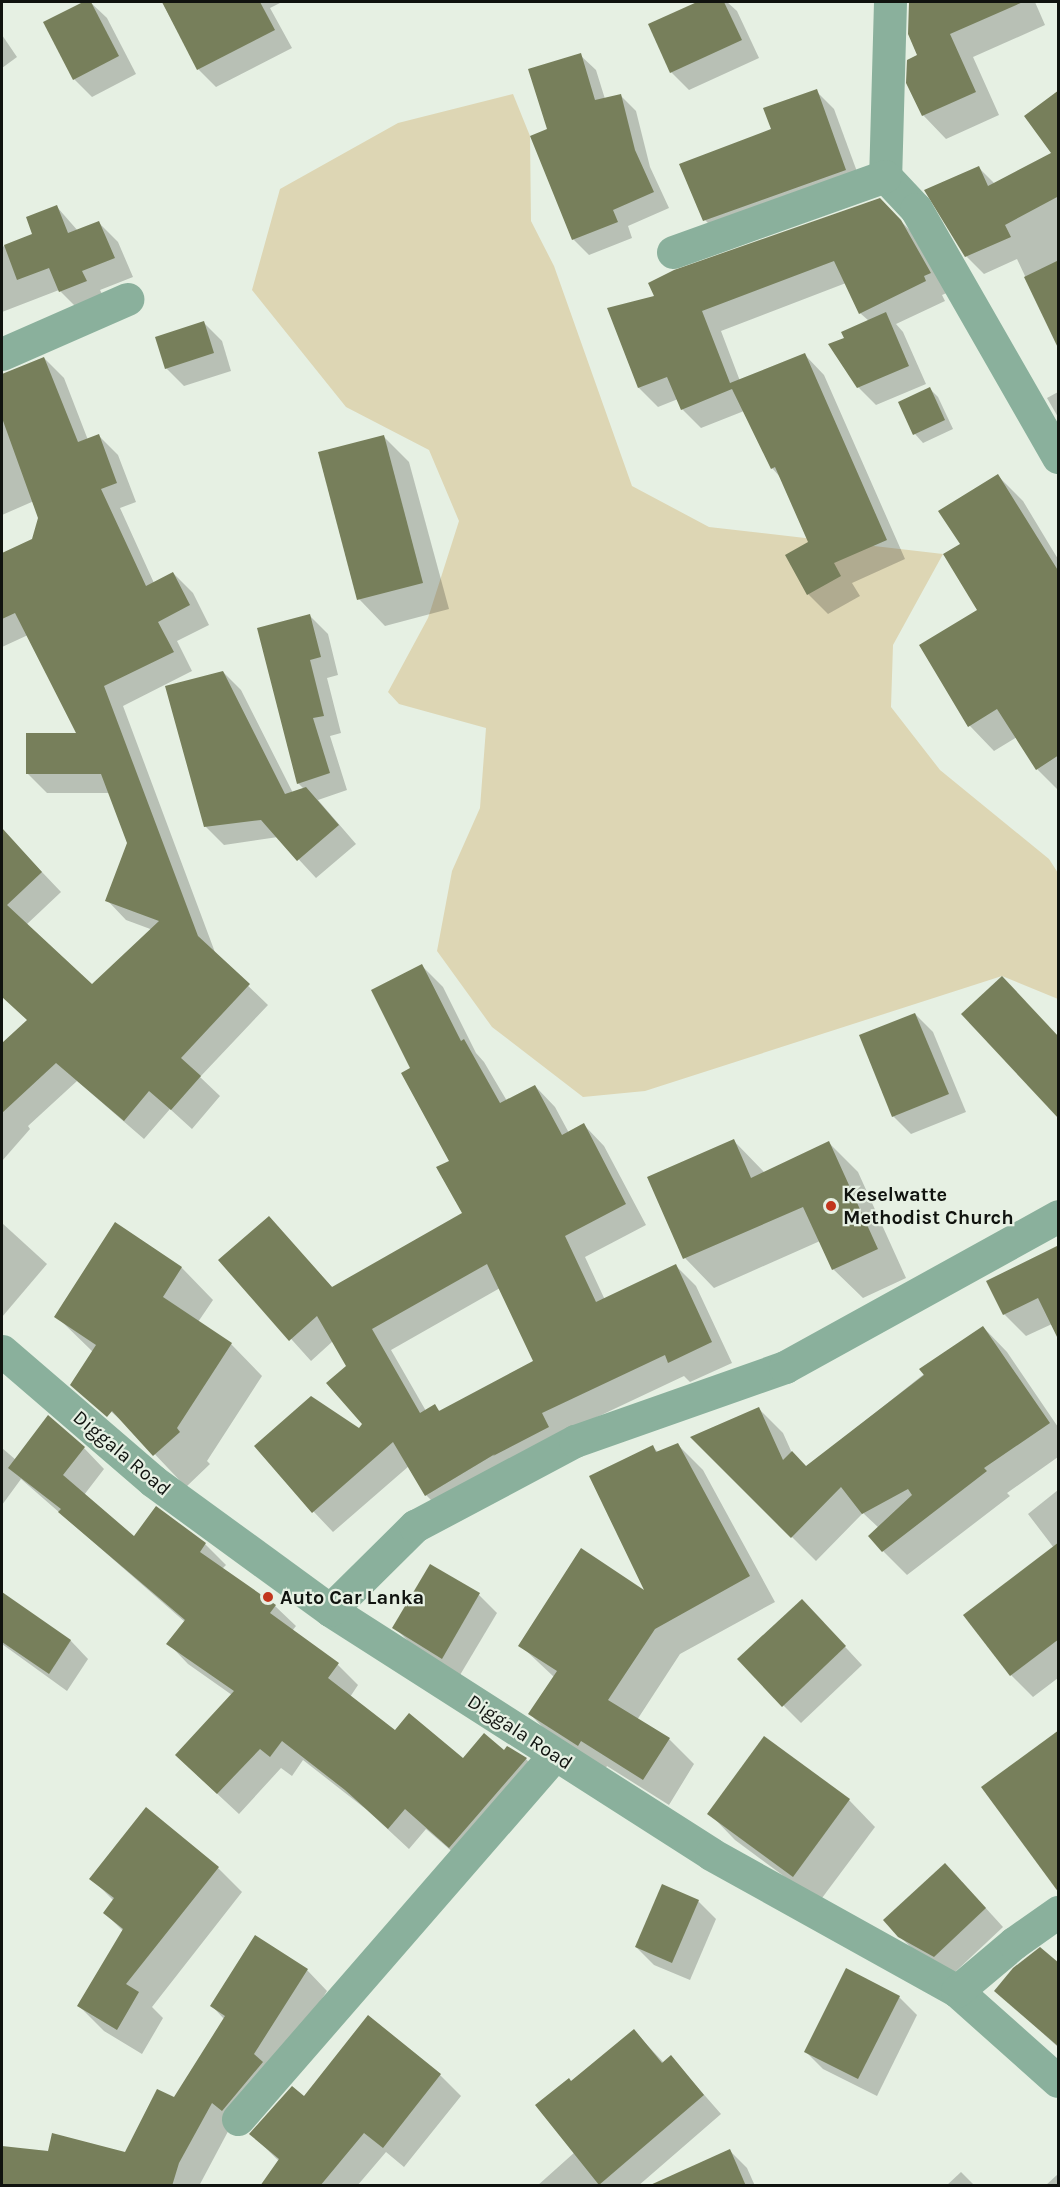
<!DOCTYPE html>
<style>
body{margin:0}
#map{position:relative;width:1060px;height:2187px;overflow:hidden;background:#e6f0e3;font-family:Karla,sans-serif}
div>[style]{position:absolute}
.green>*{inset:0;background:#ddd6b4}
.shadow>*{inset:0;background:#0003}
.building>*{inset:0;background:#777f5b}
.minor>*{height:33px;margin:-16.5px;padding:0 16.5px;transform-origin:16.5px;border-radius:16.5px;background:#8ab09c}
.dots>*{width:16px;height:16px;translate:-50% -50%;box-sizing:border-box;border:3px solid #e6f0e3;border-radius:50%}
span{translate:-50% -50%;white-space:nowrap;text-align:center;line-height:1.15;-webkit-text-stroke:4.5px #e6f0e3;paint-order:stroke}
.poi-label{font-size:20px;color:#10130f;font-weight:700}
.left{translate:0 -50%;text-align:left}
.street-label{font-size:20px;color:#10130f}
.frame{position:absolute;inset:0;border:3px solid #10130f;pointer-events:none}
</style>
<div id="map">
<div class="green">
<div style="clip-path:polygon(513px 94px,530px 136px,531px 221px,554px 266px,632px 486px,709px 527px,943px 554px,893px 645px,891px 707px,940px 770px,1049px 859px,1058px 873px,1058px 999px,1002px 976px,645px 1091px,583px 1097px,492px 1027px,437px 951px,452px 871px,480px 808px,486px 728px,399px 704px,388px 692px,428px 618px,459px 521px,429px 450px,346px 407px,252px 290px,280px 189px,398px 123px)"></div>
</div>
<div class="shadow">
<div style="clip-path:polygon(87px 2px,90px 2px,107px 18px,136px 74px,92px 97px,74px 79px,45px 23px)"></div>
<div style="clip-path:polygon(162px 2px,282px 2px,270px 8px,292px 48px,216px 87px,198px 69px)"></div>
<div style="clip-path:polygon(701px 2px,727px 2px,737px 11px,759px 58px,689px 90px,671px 72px,650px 25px)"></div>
<div style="clip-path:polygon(910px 2px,1035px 2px,1045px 25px,973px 57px,999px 115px,946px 139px,923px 115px,919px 56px)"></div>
<div style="clip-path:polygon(2px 35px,17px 57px,2px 68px)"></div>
<div style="clip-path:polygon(580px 55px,596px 70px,605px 99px,620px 95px,636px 111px,650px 167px,669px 208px,628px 226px,632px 238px,589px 255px,573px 239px,549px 130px)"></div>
<div style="clip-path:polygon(816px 91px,834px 109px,863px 188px,723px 238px,705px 220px,773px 130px)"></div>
<div style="clip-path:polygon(1058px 92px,1058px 336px,1049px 327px,1017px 259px,984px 274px,966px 256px,978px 167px,995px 184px,1054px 153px)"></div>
<div style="clip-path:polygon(57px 207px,78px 231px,99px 223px,118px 242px,133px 277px,100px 290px,105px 300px,79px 310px,59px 290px,2px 312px,2px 247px,34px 235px)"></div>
<div style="clip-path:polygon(899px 219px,920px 241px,949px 292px,942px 295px,945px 301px,896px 324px,903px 332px,926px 384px,876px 405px,858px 387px,846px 339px,869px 321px,860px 313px,846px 283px,721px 331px,740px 381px,805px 355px,824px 375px,905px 559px,852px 583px,860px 596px,828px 614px,808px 594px,787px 555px,810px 543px,781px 478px,772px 468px,744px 411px,701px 428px,682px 409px,678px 399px,658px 407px,639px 388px,656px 297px)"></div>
<div style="clip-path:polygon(204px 323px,222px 341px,231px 371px,184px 386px,166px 368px)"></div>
<div style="clip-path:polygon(44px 358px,64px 378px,88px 440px,99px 436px,118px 455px,136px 502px,120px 508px,154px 583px,173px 573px,193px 593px,209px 625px,177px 641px,192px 671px,123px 706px,216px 955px,268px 1005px,200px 1077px,220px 1096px,192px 1129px,170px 1109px,144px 1139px,77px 1081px,28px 1126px,30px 1129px,2px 1161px,2px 1045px,29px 1021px,2px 996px,2px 970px,14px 956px,2px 943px,2px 830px,61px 892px,26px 925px,92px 986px,153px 930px,126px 920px,107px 900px,128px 843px,110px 793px,47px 793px,28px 774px,78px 734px,28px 635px,2px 647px,2px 554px,33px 540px,40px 518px,34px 501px,2px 515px,2px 375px)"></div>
<div style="clip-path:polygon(930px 389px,938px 397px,953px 429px,923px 443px,915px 434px)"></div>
<div style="clip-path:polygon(1058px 392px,1058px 417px,1047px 398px)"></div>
<div style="clip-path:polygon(383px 436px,409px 462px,449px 609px,385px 626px,359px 599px)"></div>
<div style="clip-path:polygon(998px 476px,1023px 501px,1058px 559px,1058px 790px,1037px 769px,1017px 737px,994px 751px,970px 726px,921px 646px,979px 611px,962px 545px)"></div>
<div style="clip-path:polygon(310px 616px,328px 634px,338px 675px,327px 678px,341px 733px,330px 736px,347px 790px,318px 800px,356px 844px,316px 878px,278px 837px,224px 845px,206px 827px,223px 672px,241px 690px,293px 793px,304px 789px,298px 783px)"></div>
<div style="clip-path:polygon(evenodd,422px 966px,443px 987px,476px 1053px,484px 1062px,507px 1101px,535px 1086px,555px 1107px,569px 1133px,584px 1125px,604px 1146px,646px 1225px,585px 1257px,605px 1300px,676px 1266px,696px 1286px,732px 1363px,690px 1382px,684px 1376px,561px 1434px,446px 1515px,426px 1495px,409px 1466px,333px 1532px,313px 1511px,364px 1424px,348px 1366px,333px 1341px,311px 1361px,220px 1260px,268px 1218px,333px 1288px,464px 1214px,451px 1161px,412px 1069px,422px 966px,500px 1288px,535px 1361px,441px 1412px,434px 1406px,426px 1411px,391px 1350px,500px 1288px)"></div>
<div style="clip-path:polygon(915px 1014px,933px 1032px,966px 1112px,911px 1134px,893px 1116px)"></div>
<div style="clip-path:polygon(734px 1141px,765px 1173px,829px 1143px,858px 1172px,906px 1278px,863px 1298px,833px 1269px,820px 1241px,714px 1288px,685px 1258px,649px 1178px)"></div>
<div style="clip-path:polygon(2px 1223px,47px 1264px,2px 1317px)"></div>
<div style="clip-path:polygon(115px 1224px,182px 1268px,213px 1300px,198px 1322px,231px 1344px,262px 1376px,207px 1461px,210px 1464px,186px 1487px,129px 1427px,108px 1409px,93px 1352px,56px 1316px)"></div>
<div style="clip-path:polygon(1058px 1250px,1052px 1324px,1026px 1336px,1004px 1314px)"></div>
<div style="clip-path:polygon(983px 1327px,1007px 1352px,1058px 1427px,1058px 1457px,1007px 1493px,1010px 1496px,907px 1575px,883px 1551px,879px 1528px,863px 1513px,816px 1561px,693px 1438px,759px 1409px,783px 1433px,792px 1453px,806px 1468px)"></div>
<div style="clip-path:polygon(678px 1445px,703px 1470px,775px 1602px,680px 1654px,637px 1720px,669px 1739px,694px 1764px,669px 1805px,607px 1766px,604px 1771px,555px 1740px,530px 1714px,554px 1677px,520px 1645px,648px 1594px,653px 1447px,659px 1453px)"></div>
<div style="clip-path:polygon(2px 1448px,16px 1460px,84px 1448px,104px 1469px,84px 1495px,135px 1538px,205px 1544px,226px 1565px,222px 1569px,275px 1606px,296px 1626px,292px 1631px,338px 1665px,358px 1685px,350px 1697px,395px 1732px,463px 1761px,504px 1753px,526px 1759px,546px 1780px,470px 1867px,426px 1829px,409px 1849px,367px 1810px,303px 1760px,292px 1776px,281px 1768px,239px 1814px,197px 1775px,232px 1695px,188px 1664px,168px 1643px,185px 1622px,21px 1479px,2px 1505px)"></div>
<div style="clip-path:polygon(1058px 1490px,1058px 1678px,1033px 1697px,1011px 1675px,1054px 1548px,1028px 1514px)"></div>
<div style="clip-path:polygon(479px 1595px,497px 1613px,460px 1675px,412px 1645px,394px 1627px)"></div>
<div style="clip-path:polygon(11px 1600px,71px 1641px,88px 1659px,67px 1691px,2px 1644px,2px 1614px)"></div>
<div style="clip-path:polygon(819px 1619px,862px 1665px,801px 1723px,783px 1705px)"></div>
<div style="clip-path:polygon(765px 1738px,849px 1800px,875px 1827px,819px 1902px,735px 1840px,709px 1813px)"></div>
<div style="clip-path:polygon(218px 1868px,242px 1892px,152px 2007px,163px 2018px,142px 2054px,104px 2031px,79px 2006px,123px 1931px,105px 1913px,114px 1901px,91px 1878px)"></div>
<div style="clip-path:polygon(962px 1882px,1003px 1927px,953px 1974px,918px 1954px,899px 1936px)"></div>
<div style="clip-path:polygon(698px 1901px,716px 1919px,690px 1980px,654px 1965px,636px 1947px)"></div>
<div style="clip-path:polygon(1058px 1965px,1058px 2047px,996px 1991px)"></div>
<div style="clip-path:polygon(307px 1970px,327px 1991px,274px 2074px,233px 2122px,199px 2186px,2px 2186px,2px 2147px,49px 2153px,125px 2154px,174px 2099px,224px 2019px,212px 2006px)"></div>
<div style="clip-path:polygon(899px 1997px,917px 2015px,877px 2096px,823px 2069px,805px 2051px)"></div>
<div style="clip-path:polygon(368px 2018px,440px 2075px,461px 2096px,404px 2167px,386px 2152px,357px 2186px,262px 2186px,279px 2161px,251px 2134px,304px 2098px)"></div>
<div style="clip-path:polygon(634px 2031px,664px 2063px,671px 2057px,721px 2114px,638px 2186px,537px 2186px,575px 2152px,572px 2083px)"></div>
<div style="clip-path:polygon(729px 2150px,747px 2168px,755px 2186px,652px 2186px)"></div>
<div style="clip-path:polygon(961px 2172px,975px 2186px,946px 2186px)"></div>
<div style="clip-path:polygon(1058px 2174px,1058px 2186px,1045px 2186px)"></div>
</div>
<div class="building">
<div style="clip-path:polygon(83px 2px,91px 2px,119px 56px,73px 80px,43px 22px)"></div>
<div style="clip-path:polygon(162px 2px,260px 2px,275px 30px,197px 70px)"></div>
<div style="clip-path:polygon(697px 2px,724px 2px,742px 40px,670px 73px,648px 24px)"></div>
<div style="clip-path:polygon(909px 2px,1023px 2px,950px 34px,976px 92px,922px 116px,906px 83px,907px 60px,917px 55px,908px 34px)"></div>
<div style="clip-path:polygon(581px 53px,595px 100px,621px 94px,635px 150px,654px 192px,613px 210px,618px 222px,572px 240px,530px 136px,547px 129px,528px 69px)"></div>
<div style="clip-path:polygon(817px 89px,846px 170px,703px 221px,679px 164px,771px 129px,763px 108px)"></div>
<div style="clip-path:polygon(1059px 90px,1059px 196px,1005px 225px,1011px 237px,965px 257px,924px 190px,979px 166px,988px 186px,1051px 153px,1024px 116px)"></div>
<div style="clip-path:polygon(880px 198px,901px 220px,931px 273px,924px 276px,926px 281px,859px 314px,834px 261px,702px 311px,730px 383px,805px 353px,887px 540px,834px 563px,841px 576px,807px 595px,785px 555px,808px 542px,775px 467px,771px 469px,732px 389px,681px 410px,667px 377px,638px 388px,607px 308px,654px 296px,648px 283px,674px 270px)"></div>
<div style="clip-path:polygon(57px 205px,68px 233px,99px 221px,115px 258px,82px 271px,87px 281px,59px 292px,49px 268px,17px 280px,4px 245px,32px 234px,26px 217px)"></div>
<div style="clip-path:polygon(1059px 260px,1059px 350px,1024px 277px)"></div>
<div style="clip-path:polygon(886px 312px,909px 366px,857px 388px,828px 344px,844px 338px,841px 332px)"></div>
<div style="clip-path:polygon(204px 321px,214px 353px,165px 369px,155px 337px)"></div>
<div style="clip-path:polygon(44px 357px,78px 442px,99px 434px,117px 483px,101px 489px,146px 586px,173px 572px,190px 605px,158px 622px,174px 652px,104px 686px,198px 936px,250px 984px,181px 1058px,201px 1076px,171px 1110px,149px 1091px,124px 1121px,56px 1063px,2px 1113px,2px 1043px,27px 1020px,2px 997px,2px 828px,42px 872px,7px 905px,92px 984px,159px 921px,105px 901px,127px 843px,101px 774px,26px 774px,26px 733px,76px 733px,15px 613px,2px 619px,2px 553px,32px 539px,38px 518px,2px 418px,2px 374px)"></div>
<div style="clip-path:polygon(930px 387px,945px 420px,913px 435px,898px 402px)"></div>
<div style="clip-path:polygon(384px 435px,423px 583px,357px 600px,318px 452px)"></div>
<div style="clip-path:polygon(998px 474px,1059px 572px,1059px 755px,1036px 770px,997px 709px,968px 727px,919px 645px,977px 610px,943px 554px,960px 544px,938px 511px)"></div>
<div style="clip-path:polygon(310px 614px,321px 657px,310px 660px,324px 716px,313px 718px,330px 773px,297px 784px,257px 628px)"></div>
<div style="clip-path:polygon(223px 671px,285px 794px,306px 787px,339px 825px,297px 861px,261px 820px,204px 827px,165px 686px)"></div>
<div style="clip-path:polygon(evenodd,422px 964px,461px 1041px,464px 1039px,500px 1103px,535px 1085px,562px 1135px,584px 1123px,626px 1204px,565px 1236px,596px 1302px,676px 1264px,712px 1342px,668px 1363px,665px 1355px,542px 1413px,549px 1427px,493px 1456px,495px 1454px,425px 1496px,393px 1442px,312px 1513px,254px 1446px,311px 1396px,359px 1428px,362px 1424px,326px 1383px,346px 1366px,317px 1316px,289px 1341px,218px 1260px,269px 1216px,332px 1287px,462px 1213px,436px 1167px,449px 1161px,401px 1073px,410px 1068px,371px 990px,422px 964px,487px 1264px,533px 1361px,439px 1411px,435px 1404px,420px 1413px,372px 1329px,487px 1264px)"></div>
<div style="clip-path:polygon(1002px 976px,1059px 1037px,1059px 1119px,961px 1014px)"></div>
<div style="clip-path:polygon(915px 1013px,949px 1094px,892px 1117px,859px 1035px)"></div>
<div style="clip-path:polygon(734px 1139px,751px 1178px,829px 1141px,878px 1249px,832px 1270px,803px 1207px,683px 1259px,647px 1177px)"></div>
<div style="clip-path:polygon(115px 1222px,182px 1267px,163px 1297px,232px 1343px,177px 1428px,180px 1432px,153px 1456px,112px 1411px,107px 1417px,70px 1385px,96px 1345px,54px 1317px)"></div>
<div style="clip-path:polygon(1059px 1245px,1059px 1341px,1038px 1298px,1003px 1315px,986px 1281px)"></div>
<div style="clip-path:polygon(983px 1326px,1050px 1423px,984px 1468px,987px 1471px,882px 1552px,868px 1536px,912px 1495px,908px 1489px,862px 1514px,841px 1487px,791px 1538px,690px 1437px,759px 1407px,783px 1460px,792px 1451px,806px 1466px,924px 1375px,919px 1369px)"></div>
<div style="clip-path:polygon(48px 1415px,85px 1447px,63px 1475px,134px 1536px,156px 1506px,206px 1543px,200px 1552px,276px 1605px,270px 1613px,339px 1663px,328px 1678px,395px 1730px,409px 1713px,463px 1758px,484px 1733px,504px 1750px,507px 1746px,527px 1758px,449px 1848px,405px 1809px,388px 1829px,345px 1790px,282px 1741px,270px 1757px,260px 1749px,217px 1794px,175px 1755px,234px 1691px,166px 1644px,185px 1620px,58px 1512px,61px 1509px,8px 1468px)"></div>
<div style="clip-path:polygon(678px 1443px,750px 1576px,655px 1629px,608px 1700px,670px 1738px,643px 1780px,581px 1741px,578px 1746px,528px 1714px,557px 1671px,518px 1646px,581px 1548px,644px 1590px,589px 1476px,653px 1445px,656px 1452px)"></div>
<div style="clip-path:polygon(1059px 1542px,1059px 1639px,1010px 1676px,963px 1615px)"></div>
<div style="clip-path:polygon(430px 1564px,480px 1593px,442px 1659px,392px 1628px)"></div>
<div style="clip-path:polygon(2px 1592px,71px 1640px,49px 1674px,2px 1642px)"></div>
<div style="clip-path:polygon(802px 1599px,846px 1646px,782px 1707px,737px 1659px)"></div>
<div style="clip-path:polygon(1059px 1730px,1059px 1893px,981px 1787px)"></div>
<div style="clip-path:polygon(764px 1736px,850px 1799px,793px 1877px,707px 1814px)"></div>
<div style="clip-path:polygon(146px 1807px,219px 1867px,126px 1984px,139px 1992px,117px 2030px,77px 2006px,123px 1929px,103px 1913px,114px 1898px,89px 1879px)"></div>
<div style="clip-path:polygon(945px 1863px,986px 1908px,934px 1957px,898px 1937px,883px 1920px)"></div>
<div style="clip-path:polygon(662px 1884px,699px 1900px,672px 1963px,635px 1947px)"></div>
<div style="clip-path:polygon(255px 1935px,308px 1969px,254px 2054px,263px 2062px,222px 2111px,212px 2103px,179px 2163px,172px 2186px,2px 2186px,2px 2146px,48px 2151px,52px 2133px,125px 2152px,157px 2089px,174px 2097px,225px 2016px,210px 2006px)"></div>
<div style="clip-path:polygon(1040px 1947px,1059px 1963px,1059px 2047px,994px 1991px,1013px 1968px)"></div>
<div style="clip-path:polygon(846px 1968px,900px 1996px,858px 2079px,804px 2052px)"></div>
<div style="clip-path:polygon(368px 2015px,441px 2074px,383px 2148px,364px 2133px,320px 2186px,260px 2186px,279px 2159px,249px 2134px,292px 2086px,304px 2096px)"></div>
<div style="clip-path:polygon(634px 2029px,662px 2063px,671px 2055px,704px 2095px,599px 2185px,535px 2105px,569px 2078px,571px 2081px)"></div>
<div style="clip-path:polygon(730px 2149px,746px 2186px,648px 2186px)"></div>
</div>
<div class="minor">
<div style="left:890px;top:2px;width:174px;rotate:91.6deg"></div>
<div style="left:885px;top:176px;width:45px;rotate:46.8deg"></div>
<div style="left:916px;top:209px;width:286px;rotate:60.2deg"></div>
<div style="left:673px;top:252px;width:225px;rotate:-19.7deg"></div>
<div style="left:2px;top:354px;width:137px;rotate:-23.7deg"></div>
<div style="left:2px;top:1351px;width:199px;rotate:40.7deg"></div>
<div style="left:153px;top:1481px;width:219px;rotate:36.1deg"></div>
<div style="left:330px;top:1610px;width:452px;rotate:32.6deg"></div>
<div style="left:711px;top:1854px;width:282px;rotate:29.1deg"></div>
<div style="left:957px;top:1991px;width:135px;rotate:41.7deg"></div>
<div style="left:330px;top:1610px;width:120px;rotate:-44.7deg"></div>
<div style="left:415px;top:1526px;width:181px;rotate:-28deg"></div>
<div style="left:575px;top:1441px;width:223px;rotate:-19.4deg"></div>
<div style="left:785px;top:1367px;width:312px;rotate:-28.9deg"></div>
<div style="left:957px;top:1991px;width:75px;rotate:-40.1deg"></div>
<div style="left:1014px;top:1943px;width:54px;rotate:-35.2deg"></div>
<div style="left:238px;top:2119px;width:483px;rotate:-49deg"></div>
</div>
<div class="dots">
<div style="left:831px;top:1206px;background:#c2361d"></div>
<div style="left:268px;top:1597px;background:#c2361d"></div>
</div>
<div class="poi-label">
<span class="left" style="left:843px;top:1206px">Keselwatte<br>Methodist Church</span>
<span class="left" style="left:280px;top:1597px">Auto Car Lanka</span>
</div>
<div class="street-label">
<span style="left:122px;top:1453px;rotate:40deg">Diggala Road</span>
<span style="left:520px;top:1732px;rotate:33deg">Diggala Road</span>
</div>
<div class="frame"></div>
</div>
